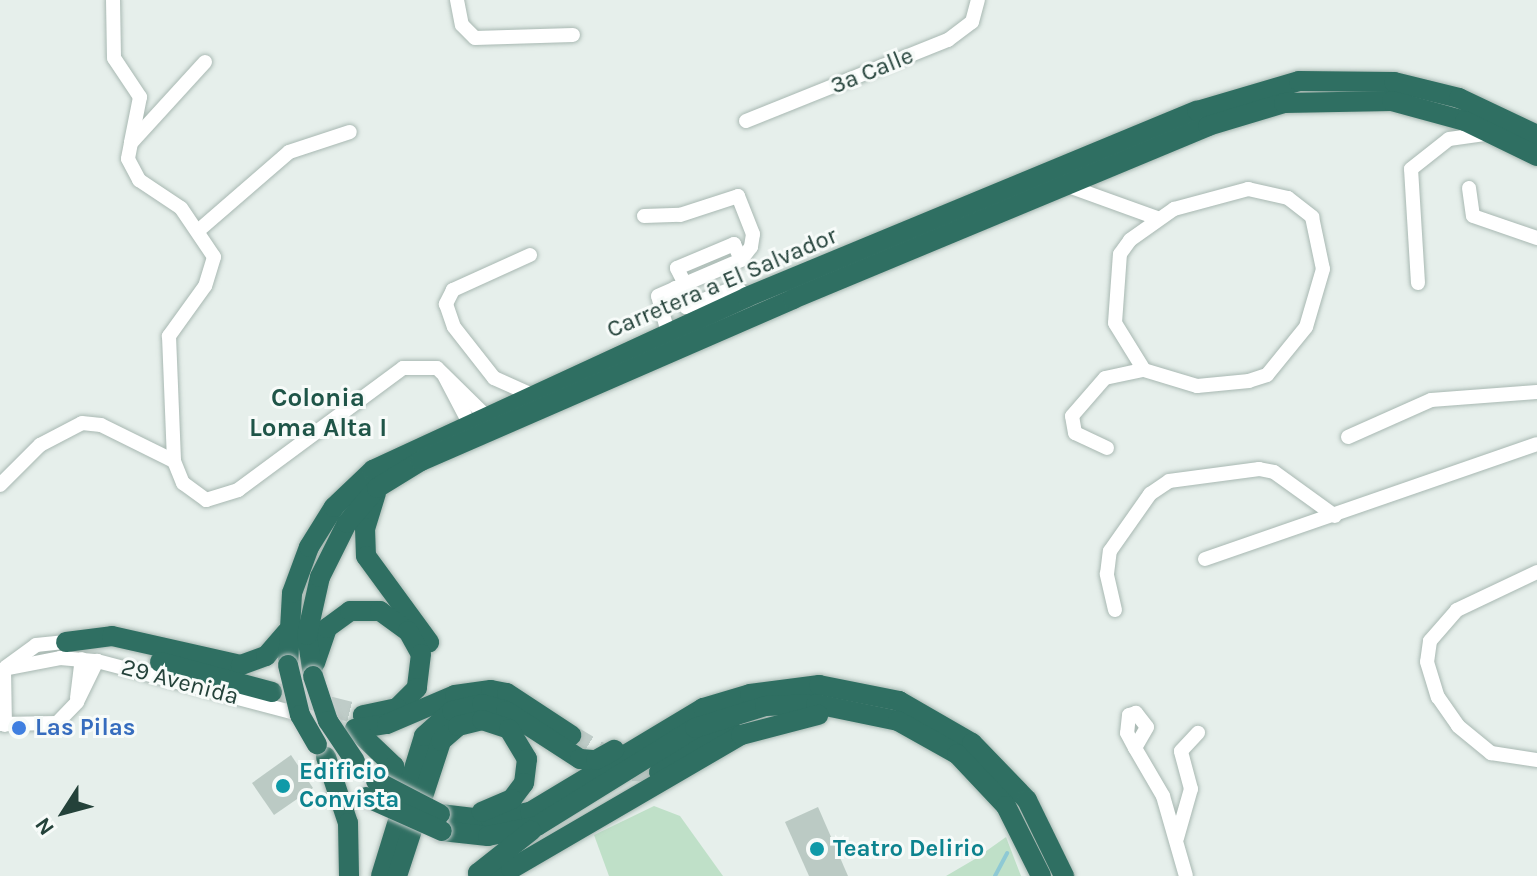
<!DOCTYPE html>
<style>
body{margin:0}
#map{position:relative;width:1537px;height:876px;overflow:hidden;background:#e6efeb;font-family:Karla,sans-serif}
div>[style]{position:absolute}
.green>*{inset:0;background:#bfe0c8}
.stream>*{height:4px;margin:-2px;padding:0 2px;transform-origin:2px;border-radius:2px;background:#8ec9d4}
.building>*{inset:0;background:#bbcac4}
.highway-tunnel>*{height:20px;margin-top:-10px;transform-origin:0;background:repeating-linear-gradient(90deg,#bfccc8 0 20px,transparent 0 30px)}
.roads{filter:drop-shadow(0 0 2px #a8b8b2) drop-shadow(0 0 2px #a8b8b2)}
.minor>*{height:14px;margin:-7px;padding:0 7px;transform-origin:7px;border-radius:7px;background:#fff}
.highway>*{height:20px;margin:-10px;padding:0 10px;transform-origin:10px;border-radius:10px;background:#2f6f62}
.bridges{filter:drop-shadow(0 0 2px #c2cac8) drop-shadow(0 0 2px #c2cac8)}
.highway-bridge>*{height:20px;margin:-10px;padding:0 10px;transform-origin:10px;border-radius:10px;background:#2f6f62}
.dots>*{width:22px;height:22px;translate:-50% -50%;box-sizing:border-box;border:4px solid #f7fbf9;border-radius:50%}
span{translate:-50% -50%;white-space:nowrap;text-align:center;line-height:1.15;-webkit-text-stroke:6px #f7fbf9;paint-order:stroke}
.street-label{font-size:24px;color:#24423a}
.shop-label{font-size:24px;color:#366cbe;font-weight:700}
.left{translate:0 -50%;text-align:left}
.culture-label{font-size:24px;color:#0d838f;font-weight:700}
.neighbourhood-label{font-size:26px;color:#1f5548;font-weight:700}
.north{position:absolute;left:24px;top:772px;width:80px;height:80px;-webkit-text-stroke:6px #f7fbf9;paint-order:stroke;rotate:234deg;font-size:22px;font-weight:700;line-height:32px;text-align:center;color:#24423a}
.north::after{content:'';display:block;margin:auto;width:28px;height:36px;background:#24423a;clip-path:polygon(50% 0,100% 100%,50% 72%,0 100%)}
</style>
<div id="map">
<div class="green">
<div style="clip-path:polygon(654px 806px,680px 816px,723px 876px,609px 876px,594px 835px)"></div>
<div style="clip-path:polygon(1006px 837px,1021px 876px,946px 876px,975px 859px)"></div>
</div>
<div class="stream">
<div style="left:995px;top:876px;width:26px;rotate:-62deg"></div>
</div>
<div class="building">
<div style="clip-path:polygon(291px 755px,313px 788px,274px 815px,252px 783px)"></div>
<div style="clip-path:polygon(818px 807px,848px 876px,809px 876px,785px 822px)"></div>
</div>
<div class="highway-tunnel">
<div style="left:272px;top:692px;width:94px;rotate:14.2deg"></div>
<div style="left:571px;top:735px;width:71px;rotate:30.5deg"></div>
<div style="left:632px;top:771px;width:27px;rotate:2deg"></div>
</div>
<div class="roads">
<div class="minor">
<div style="left:113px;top:0;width:58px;rotate:89deg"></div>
<div style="left:114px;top:58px;width:47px;rotate:56.3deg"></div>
<div style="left:140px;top:97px;width:46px;rotate:101.3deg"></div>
<div style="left:457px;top:0;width:25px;rotate:79deg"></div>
<div style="left:462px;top:25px;width:18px;rotate:45deg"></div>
<div style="left:475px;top:38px;width:98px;rotate:-1.8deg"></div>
<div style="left:205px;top:62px;width:110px;rotate:132.4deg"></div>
<div style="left:131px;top:143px;width:16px;rotate:101deg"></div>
<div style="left:128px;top:159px;width:24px;rotate:62deg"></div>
<div style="left:139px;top:180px;width:50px;rotate:33.7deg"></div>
<div style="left:181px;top:208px;width:59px;rotate:56deg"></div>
<div style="left:214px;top:257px;width:30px;rotate:107deg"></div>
<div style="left:205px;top:286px;width:62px;rotate:125.8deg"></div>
<div style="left:169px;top:336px;width:125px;rotate:87.7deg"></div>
<div style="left:174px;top:461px;width:24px;rotate:68deg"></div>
<div style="left:183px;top:483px;width:29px;rotate:36deg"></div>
<div style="left:206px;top:500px;width:34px;rotate:-17deg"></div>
<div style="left:238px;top:490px;width:205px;rotate:-36.5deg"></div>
<div style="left:403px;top:368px;width:34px"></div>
<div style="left:437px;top:368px;width:67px;rotate:44.4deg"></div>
<div style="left:746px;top:121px;width:218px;rotate:-21.9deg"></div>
<div style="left:948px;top:40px;width:30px;rotate:-37deg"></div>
<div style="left:972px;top:22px;width:23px;rotate:-75deg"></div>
<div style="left:1071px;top:187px;width:91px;rotate:19.8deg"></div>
<div style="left:1469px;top:188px;width:28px;rotate:82deg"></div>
<div style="left:1473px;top:216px;width:68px;rotate:19deg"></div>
<div style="left:1248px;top:189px;width:41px;rotate:12.7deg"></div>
<div style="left:1288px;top:198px;width:31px;rotate:38deg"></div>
<div style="left:1312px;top:217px;width:53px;rotate:78.1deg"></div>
<div style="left:1323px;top:269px;width:60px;rotate:106.3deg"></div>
<div style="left:1306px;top:327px;width:62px;rotate:129.1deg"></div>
<div style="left:1267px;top:375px;width:19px;rotate:162deg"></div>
<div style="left:1249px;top:381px;width:52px;rotate:174.5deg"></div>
<div style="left:1197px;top:386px;width:55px;rotate:-163.2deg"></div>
<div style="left:1144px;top:370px;width:55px;rotate:-121.7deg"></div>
<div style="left:1115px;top:323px;width:69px;rotate:-85.9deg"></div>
<div style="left:1120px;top:254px;width:17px;rotate:-54deg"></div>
<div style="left:1130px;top:240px;width:54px;rotate:-35.2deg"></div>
<div style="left:1174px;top:209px;width:77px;rotate:-15.1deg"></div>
<div style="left:644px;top:216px;width:36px;rotate:-2deg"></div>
<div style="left:680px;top:215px;width:61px;rotate:-18.1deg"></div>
<div style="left:738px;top:196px;width:41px;rotate:68.5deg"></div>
<div style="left:753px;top:234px;width:13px;rotate:99deg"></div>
<div style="left:751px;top:247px;width:16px;rotate:128deg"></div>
<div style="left:741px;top:260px;width:61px;rotate:156.8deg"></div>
<div style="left:199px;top:230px;width:119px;rotate:-40.9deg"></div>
<div style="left:289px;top:152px;width:64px;rotate:-18.2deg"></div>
<div style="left:530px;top:255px;width:85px;rotate:155.6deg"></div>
<div style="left:453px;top:290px;width:16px;rotate:117deg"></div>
<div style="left:446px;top:304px;width:24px;rotate:71deg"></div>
<div style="left:454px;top:327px;width:65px;rotate:51.9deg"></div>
<div style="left:494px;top:378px;width:42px;rotate:24.1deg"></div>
<div style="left:1418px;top:283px;width:114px;rotate:-93.5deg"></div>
<div style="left:1411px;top:169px;width:48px;rotate:-38.3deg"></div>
<div style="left:1449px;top:139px;width:43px;rotate:-7.9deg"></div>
<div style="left:675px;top:288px;width:22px;rotate:60deg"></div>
<div style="left:686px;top:307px;width:54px;rotate:-21.8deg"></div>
<div style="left:736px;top:287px;width:15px;rotate:42deg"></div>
<div style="left:668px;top:333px;width:38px;rotate:-105deg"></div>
<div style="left:658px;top:296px;width:30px;rotate:-24deg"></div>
<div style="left:685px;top:284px;width:18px;rotate:-117deg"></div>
<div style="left:677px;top:268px;width:62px;rotate:-22.8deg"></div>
<div style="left:734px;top:244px;width:17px;rotate:66deg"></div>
<div style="left:445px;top:377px;width:52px;rotate:62.4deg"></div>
<div style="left:1348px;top:437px;width:91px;rotate:-24deg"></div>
<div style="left:1431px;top:400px;width:106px;rotate:-4.3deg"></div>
<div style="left:1107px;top:448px;width:35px;rotate:-155deg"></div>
<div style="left:1075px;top:433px;width:17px;rotate:-100deg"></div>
<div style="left:1072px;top:416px;width:50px;rotate:-49deg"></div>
<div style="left:1105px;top:378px;width:40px;rotate:-12deg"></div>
<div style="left:0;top:485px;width:57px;rotate:-45deg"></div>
<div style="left:40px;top:445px;width:47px;rotate:-27.6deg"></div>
<div style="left:82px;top:423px;width:19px;rotate:6deg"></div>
<div style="left:101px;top:425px;width:81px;rotate:26.3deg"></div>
<div style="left:1205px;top:559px;width:351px;rotate:-19.1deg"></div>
<div style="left:1537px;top:572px;width:89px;rotate:154.6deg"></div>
<div style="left:1457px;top:610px;width:41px;rotate:131.1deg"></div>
<div style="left:1430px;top:641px;width:21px;rotate:98deg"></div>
<div style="left:1427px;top:662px;width:37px;rotate:73deg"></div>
<div style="left:1438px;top:697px;width:35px;rotate:55deg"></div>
<div style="left:1458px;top:726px;width:43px;rotate:39.3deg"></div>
<div style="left:1491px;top:753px;width:47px;rotate:8.7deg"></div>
<div style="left:1115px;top:610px;width:37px;rotate:-103deg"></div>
<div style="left:1107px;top:574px;width:23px;rotate:-83deg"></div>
<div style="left:1110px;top:551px;width:70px;rotate:-54.9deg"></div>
<div style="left:1150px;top:494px;width:23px;rotate:-34deg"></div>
<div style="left:1169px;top:481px;width:91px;rotate:-7.6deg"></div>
<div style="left:1259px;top:469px;width:15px;rotate:11deg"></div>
<div style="left:1274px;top:472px;width:75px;rotate:35.8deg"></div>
<div style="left:6px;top:667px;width:37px;rotate:-36deg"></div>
<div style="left:36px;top:645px;width:30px;rotate:-6deg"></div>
<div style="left:4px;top:669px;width:57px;rotate:-11.1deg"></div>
<div style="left:60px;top:658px;width:37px;rotate:5deg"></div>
<div style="left:97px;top:661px;width:245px;rotate:14.7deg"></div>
<div style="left:4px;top:669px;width:56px;rotate:89deg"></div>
<div style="left:77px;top:698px;width:39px;rotate:-83deg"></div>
<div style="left:0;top:724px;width:57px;rotate:-1deg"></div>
<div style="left:57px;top:723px;width:29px;rotate:-46deg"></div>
<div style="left:77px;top:702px;width:46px;rotate:-64deg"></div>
<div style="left:1135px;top:748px;width:24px;rotate:-60deg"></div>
<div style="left:1147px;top:727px;width:18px;rotate:-128deg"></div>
<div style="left:1136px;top:713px;width:7px;rotate:164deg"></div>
<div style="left:1129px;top:715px;width:18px;rotate:96deg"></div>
<div style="left:1127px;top:733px;width:17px;rotate:62deg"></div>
<div style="left:1135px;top:748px;width:56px;rotate:59.7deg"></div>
<div style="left:1163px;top:796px;width:83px;rotate:74deg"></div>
<div style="left:1177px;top:838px;width:51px;rotate:-74.1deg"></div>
<div style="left:1191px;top:789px;width:39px;rotate:-105deg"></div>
<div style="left:1181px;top:751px;width:25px;rotate:-47deg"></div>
</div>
<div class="highway">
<div style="left:376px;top:493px;width:37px;rotate:107deg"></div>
<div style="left:365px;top:528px;width:28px;rotate:88deg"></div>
<div style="left:366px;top:556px;width:107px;rotate:53.8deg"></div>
<div style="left:66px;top:642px;width:46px;rotate:-7.4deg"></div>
<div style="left:112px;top:636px;width:132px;rotate:12.7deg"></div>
<div style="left:241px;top:665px;width:27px;rotate:-20deg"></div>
<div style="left:266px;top:656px;width:32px;rotate:-49deg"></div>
<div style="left:160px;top:662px;width:116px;rotate:15deg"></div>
<div style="left:315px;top:663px;width:37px;rotate:-71deg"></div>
<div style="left:327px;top:628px;width:29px;rotate:-36deg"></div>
<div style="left:350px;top:611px;width:30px"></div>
<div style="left:380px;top:611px;width:34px;rotate:36deg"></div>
<div style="left:408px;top:631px;width:26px;rotate:61deg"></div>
<div style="left:421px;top:654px;width:34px;rotate:97deg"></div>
<div style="left:417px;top:688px;width:28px;rotate:135deg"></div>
<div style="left:397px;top:708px;width:35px;rotate:168deg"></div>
<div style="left:288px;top:665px;width:72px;rotate:-86.8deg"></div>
<div style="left:292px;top:593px;width:49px;rotate:-69.7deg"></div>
<div style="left:309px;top:547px;width:47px;rotate:-58deg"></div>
<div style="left:334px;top:507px;width:54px;rotate:-43.5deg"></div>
<div style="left:373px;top:470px;width:412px;rotate:-24.8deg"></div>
<div style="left:747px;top:297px;width:487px;rotate:-22.5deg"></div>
<div style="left:1197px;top:111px;width:106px;rotate:-16.4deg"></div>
<div style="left:1299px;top:81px;width:95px;rotate:0.6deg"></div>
<div style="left:1394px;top:82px;width:67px;rotate:13.8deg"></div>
<div style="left:1459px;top:98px;width:86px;rotate:25.4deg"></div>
<div style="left:313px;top:676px;width:41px;rotate:-98.3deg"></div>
<div style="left:307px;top:635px;width:59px;rotate:-77.4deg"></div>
<div style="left:320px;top:577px;width:60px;rotate:-63.4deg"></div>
<div style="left:347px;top:523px;width:46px;rotate:-49.4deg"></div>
<div style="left:377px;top:488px;width:52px;rotate:-31.5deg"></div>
<div style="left:421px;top:461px;width:406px;rotate:-23.5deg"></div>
<div style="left:793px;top:299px;width:450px;rotate:-22.6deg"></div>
<div style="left:1208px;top:126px;width:79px;rotate:-16.8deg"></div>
<div style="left:1284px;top:103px;width:108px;rotate:-1.1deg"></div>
<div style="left:1392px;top:101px;width:76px;rotate:15.3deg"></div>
<div style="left:1465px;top:121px;width:80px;rotate:25.9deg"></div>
<div style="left:355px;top:729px;width:32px;rotate:-9deg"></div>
<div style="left:387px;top:724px;width:74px;rotate:-23.1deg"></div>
<div style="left:455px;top:695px;width:36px;rotate:-8deg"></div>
<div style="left:491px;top:690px;width:16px;rotate:11deg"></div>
<div style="left:507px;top:693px;width:77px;rotate:33.3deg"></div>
<div style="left:355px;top:729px;width:54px;rotate:43.5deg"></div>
<div style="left:394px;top:766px;width:36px;rotate:93deg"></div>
<div style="left:326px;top:757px;width:70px;rotate:71.6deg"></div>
<div style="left:348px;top:823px;width:53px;rotate:88.9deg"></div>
<div style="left:659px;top:772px;width:84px;rotate:-32.4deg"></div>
<div style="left:440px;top:814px;width:51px;rotate:6.7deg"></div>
<div style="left:491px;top:820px;width:40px;rotate:-12deg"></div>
<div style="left:530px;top:812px;width:202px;rotate:-31deg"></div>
<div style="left:703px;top:708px;width:49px;rotate:-16.6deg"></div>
<div style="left:750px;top:694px;width:70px;rotate:-7.4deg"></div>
<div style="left:819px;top:685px;width:82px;rotate:11.3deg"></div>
<div style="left:899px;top:701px;width:84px;rotate:29.9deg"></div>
<div style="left:972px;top:743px;width:79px;rotate:46deg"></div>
<div style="left:1027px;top:800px;width:85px;rotate:64deg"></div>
<div style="left:442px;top:831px;width:46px;rotate:6.2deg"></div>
<div style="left:488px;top:836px;width:50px;rotate:-11.5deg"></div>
<div style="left:537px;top:826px;width:186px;rotate:-31.8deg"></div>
<div style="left:695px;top:728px;width:73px;rotate:-17.4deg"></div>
<div style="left:765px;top:706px;width:51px;rotate:-2.2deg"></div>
<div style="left:816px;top:704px;width:84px;rotate:11.7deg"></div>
<div style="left:898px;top:721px;width:68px;rotate:29.2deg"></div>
<div style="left:957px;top:754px;width:71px;rotate:46.7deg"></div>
<div style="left:1006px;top:806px;width:78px;rotate:63.4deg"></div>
<div style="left:478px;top:873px;width:33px;rotate:-7deg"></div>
<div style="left:511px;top:869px;width:266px;rotate:-30.2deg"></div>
<div style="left:741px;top:735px;width:80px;rotate:-14.6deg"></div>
<div style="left:478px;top:873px;width:68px;rotate:-38.4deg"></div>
<div style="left:381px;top:876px;width:146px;rotate:-72.9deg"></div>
<div style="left:424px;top:736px;width:38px;rotate:-42deg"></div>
<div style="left:452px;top:711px;width:31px;rotate:-13deg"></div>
<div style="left:482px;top:704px;width:25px;rotate:16deg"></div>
<div style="left:506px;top:711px;width:88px;rotate:33deg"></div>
<div style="left:580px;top:759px;width:16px;rotate:4deg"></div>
<div style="left:596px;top:760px;width:21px;rotate:-29deg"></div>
<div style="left:397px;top:876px;width:142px;rotate:-71.9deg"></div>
<div style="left:441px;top:741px;width:23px;rotate:-41deg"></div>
<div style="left:458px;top:726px;width:25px;rotate:-14deg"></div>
<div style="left:482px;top:720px;width:28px;rotate:18deg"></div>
<div style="left:509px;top:729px;width:35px;rotate:59deg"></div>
<div style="left:527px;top:759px;width:24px;rotate:97deg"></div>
<div style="left:524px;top:783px;width:20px;rotate:127deg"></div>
<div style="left:512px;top:799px;width:33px;rotate:157deg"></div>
</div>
</div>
<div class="bridges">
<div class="highway-bridge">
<div style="left:288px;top:665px;width:51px;rotate:76.5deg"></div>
<div style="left:300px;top:715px;width:34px;rotate:60deg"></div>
<div style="left:313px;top:676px;width:47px;rotate:71.6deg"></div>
<div style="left:328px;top:721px;width:48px;rotate:56deg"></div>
<div style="left:376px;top:781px;width:72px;rotate:27.3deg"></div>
<div style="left:366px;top:797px;width:83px;rotate:24.1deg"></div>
</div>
</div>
<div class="dots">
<div style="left:19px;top:728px;background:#3f7fe0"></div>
<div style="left:283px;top:786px;background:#0f9aa8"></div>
<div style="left:817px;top:849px;background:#0f9aa8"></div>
</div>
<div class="street-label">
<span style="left:872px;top:71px;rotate:-22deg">3a Calle</span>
<span style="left:722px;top:283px;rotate:-23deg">Carretera a El Salvador</span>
<span style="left:180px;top:682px;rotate:15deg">29 Avenida</span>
</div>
<div class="shop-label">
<span class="left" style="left:35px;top:728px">Las Pilas</span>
</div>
<div class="culture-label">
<span class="left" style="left:299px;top:786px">Edificio<br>Convista</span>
<span class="left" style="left:833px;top:849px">Teatro Delirio</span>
</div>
<div class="neighbourhood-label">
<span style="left:318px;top:413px">Colonia<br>Loma Alta I</span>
</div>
<div class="north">N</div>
</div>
